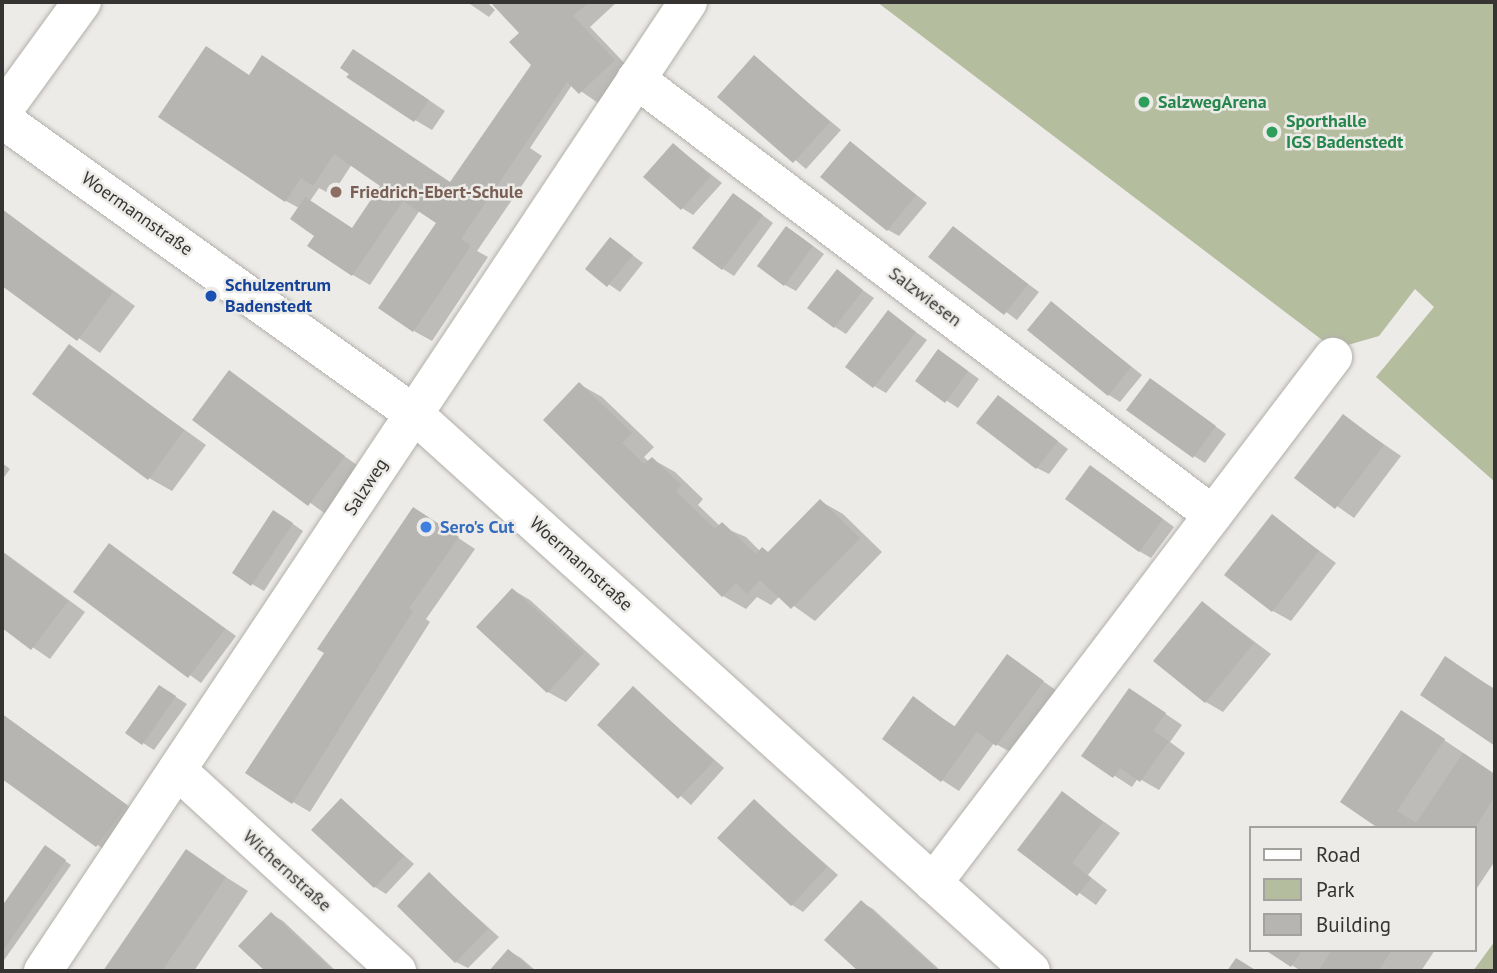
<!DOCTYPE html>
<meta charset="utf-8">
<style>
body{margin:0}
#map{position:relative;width:1497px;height:973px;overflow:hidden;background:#edebe7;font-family:"PT Sans",sans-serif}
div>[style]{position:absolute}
.green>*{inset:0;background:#b5bd9f}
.shadow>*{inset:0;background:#0003}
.building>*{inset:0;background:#b7b5b1}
.roads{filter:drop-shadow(0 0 2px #b1afab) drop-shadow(0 0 2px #b1afab)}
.minor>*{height:38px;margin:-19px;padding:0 19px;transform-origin:19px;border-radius:19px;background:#fff}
.dots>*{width:19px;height:19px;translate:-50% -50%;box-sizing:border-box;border:4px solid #edebe7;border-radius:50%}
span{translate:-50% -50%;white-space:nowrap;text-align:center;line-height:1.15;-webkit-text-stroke:5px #edebe7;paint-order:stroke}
.leisure-label{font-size:18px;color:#27864d;font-weight:700}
.left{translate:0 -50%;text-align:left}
.education-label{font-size:18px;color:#785e54;font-weight:700}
.street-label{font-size:18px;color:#353432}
.transit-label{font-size:18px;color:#164399;font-weight:700}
.shop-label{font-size:18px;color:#366cbe;font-weight:700}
.frame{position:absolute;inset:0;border:4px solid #353432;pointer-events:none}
.legend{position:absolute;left:1249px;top:826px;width:228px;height:126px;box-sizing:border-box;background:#edebe7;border:2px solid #a3a29f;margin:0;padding:9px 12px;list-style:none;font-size:21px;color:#353432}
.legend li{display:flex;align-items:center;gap:14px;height:35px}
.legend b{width:35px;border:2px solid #a3a29f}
</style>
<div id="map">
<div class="green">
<div style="clip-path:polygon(877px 2px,1495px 2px,1495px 482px,1376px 377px,1434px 307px,1415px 289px,1379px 336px,1334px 349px)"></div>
<div style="clip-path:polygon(1495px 941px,1495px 971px,1473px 971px)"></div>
</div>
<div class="shadow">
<div style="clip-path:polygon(467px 2px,487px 2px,495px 10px,489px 17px)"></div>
<div style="clip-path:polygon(evenodd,492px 2px,617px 2px,590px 27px,631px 70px,598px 103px,572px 85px,530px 148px,542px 156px,477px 251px,488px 257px,432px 341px,414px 331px,438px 222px,420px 210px,370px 285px,353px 275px,299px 208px,286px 201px,250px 76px,451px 183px,532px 66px,521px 33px,492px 2px,352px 164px,383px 185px,353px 229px,310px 201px,319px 188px,332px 195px,352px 164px)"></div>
<div style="clip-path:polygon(754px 58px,841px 130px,806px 169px,720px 96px)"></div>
<div style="clip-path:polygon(371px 61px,445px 111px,432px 130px,415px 120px)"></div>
<div style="clip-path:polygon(850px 143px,927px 203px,899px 236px,888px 230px)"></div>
<div style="clip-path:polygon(674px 145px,722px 183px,693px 215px,682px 208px)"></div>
<div style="clip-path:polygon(745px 202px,773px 223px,734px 276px,723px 269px)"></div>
<div style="clip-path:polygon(2px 210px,135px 306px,100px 353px,2px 284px)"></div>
<div style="clip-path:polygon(953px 228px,1039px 292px,1017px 320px,931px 257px)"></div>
<div style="clip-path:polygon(798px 235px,824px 254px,796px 291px,785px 285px)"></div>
<div style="clip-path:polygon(611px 239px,643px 263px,620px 292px,587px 269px)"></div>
<div style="clip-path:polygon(837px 272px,874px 298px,846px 334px,835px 327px)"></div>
<div style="clip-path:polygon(1052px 303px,1142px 375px,1120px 402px,1109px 395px)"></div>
<div style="clip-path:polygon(888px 312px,927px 340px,886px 393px,874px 386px)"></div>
<div style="clip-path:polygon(69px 347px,206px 445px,172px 491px,149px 478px)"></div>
<div style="clip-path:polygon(950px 358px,979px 379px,958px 408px,917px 381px)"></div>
<div style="clip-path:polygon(229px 373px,361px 468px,327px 515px,195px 419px)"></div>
<div style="clip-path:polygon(579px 384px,602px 397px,654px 447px,644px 457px,649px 462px,652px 459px,675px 472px,703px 499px,698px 505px,720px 526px,746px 537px,760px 551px,770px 553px,820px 501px,843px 514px,882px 552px,815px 621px,780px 596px,771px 605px,757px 597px,746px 609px,723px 596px,545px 420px)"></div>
<div style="clip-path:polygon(1162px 387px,1226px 434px,1205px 463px,1194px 456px)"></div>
<div style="clip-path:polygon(998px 397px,1068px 449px,1049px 474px,1037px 468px)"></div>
<div style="clip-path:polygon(1343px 416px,1401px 456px,1354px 518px,1297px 478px)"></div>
<div style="clip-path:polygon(2px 463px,10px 469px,2px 480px)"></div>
<div style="clip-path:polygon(1102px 474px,1174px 527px,1151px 558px,1139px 551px)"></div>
<div style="clip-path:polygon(1272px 516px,1336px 563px,1291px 621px,1273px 611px)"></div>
<div style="clip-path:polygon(286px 519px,303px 531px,264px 591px,252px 584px)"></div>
<div style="clip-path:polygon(431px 520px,475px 549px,426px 619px,430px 622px,310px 812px,293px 802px)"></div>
<div style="clip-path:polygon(110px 545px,236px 636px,201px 683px,75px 592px)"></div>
<div style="clip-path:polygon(2px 551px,85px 612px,50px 659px,2px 626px)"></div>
<div style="clip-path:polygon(513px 590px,530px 600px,600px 664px,566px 702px,548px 692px)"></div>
<div style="clip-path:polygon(1203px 603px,1271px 654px,1223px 712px,1206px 702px)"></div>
<div style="clip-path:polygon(1008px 657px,1060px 693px,1014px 754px,994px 743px,959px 791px,942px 780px,913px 699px,956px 727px)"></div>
<div style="clip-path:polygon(1446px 659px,1495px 689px,1495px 744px,1422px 695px)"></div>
<div style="clip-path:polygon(633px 688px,724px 768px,691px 805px,600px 725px)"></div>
<div style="clip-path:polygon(1130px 690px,1182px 725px,1170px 742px,1185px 753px,1159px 790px,1138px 778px,1132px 787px,1084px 756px)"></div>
<div style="clip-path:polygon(171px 694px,187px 704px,154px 750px,143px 743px)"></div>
<div style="clip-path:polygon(1402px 712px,1495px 774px,1495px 861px,1477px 888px,1474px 828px,1381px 828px)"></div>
<div style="clip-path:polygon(2px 714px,138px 813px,109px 853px,2px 777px)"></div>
<div style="clip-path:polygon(1063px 793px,1120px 833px,1088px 875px,1107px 890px,1096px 905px,1020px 850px)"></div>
<div style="clip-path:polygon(341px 800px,414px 864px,386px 894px,375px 887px)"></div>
<div style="clip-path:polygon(754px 801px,838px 875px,803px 912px,792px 905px)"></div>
<div style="clip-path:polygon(45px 847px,71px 865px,2px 963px,2px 909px)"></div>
<div style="clip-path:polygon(186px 852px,248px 891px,194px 971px,105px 971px)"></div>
<div style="clip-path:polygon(430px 875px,499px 937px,468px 968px,456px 962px)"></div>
<div style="clip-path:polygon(861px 902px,873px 909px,941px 971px,861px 971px,827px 940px)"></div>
<div style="clip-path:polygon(271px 914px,283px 921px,336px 971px,267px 971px,241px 946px)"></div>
<div style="clip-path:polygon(1268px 950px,1435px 950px,1421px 971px,1301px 971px)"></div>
<div style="clip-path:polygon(509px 951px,521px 958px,536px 971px,491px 971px)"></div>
</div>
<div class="building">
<div style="clip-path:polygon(490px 2px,589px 2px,573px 16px,615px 60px,579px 94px,567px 82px,461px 239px,471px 246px,413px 332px,378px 308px,436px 223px,403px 201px,352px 276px,307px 246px,314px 236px,290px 219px,305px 197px,352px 228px,380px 186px,334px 154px,313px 186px,301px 178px,285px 202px,158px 117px,206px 46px,249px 75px,262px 55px,450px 182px,531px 65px,509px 42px,519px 33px)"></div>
<div style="clip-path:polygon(353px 49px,429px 100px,414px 122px,346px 77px,349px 74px,340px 68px)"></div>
<div style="clip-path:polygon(754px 55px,830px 122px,793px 163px,717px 97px)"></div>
<div style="clip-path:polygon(850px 141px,916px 195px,887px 231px,820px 177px)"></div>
<div style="clip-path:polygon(673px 143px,711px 176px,681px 210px,643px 177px)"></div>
<div style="clip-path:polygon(733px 193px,763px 215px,722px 270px,692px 248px)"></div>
<div style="clip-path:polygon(2px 209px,113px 292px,77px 341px,2px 286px)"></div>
<div style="clip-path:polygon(786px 226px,813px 246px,784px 286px,757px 266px)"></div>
<div style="clip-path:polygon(953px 226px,1028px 284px,1004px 315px,928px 257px)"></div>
<div style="clip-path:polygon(610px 237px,633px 255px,607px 287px,585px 269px)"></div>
<div style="clip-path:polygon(837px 269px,863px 290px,834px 328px,807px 308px)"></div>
<div style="clip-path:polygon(1051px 301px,1131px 367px,1108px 396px,1027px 330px)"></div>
<div style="clip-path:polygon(888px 310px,916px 332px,873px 388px,845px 367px)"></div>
<div style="clip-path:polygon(69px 344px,184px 430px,148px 480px,32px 394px)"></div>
<div style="clip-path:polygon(938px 349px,968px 371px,945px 403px,915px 381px)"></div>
<div style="clip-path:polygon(229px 370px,345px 456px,308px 506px,192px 420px)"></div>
<div style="clip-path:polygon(1150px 378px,1216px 426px,1193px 458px,1126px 410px)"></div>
<div style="clip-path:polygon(579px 382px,632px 433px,622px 443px,644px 464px,652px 457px,681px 485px,676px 491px,715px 529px,722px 522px,756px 554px,762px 547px,768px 552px,820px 499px,860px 538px,791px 609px,760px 580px,747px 594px,736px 583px,722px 597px,543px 420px)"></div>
<div style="clip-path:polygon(998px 395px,1058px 441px,1036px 469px,976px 423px)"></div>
<div style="clip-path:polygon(1343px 414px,1384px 445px,1335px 509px,1294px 478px)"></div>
<div style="clip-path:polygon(1090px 465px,1163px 519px,1139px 552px,1065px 499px)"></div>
<div style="clip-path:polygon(413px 507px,459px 537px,409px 608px,413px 611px,292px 804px,245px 773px,324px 653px,317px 649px)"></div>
<div style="clip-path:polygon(273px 510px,293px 523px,251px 586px,232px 573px)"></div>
<div style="clip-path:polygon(1272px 514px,1319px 551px,1272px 612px,1224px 575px)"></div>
<div style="clip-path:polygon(109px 543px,225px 629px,188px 678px,73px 592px)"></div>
<div style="clip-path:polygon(2px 552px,68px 601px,31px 650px,2px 628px)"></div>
<div style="clip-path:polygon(512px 588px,584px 653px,547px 693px,476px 627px)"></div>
<div style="clip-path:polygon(1202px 601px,1254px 643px,1205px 703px,1153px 661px)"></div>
<div style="clip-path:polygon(1007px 654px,1044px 681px,996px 746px,977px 732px,941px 782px,882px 739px,913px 696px,954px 727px)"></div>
<div style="clip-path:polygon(1445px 656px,1495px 690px,1495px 746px,1420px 695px)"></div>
<div style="clip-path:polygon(159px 685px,176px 696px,142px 745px,125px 733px)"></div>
<div style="clip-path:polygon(633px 686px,714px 761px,678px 799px,597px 725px)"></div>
<div style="clip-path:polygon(1129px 688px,1166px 713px,1153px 731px,1169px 741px,1140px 782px,1120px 768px,1113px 778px,1081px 756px)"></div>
<div style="clip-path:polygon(1401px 710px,1445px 739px,1397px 811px,1416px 823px,1463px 753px,1495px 775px,1495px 796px,1475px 828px,1378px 828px,1340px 802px)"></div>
<div style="clip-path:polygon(2px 714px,127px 805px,96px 847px,2px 779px)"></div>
<div style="clip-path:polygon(1062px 791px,1103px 822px,1072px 863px,1091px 878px,1077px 896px,1017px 850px)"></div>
<div style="clip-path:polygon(341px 798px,404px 856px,374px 888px,311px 830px)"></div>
<div style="clip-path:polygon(754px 799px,827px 867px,791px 906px,717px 838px)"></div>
<div style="clip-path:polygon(45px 845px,66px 860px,2px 952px,2px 906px)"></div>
<div style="clip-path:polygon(186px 849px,226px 877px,162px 971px,103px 971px)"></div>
<div style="clip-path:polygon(429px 872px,488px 929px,455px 963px,397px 906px)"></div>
<div style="clip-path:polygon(861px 900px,900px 936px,939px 971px,858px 971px,824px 940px)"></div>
<div style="clip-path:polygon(271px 912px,298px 938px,333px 971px,265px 971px,238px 946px)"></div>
<div style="clip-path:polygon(508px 949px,534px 971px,489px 971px)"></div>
<div style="clip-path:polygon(1265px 950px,1302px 950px,1291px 967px)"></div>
<div style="clip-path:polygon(1332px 950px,1392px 950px,1378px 971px,1318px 971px)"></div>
<div style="clip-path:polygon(1236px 958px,1257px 971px,1227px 971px)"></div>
</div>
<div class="roads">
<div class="minor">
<div style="left:636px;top:79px;width:723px;rotate:37.08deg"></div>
<div style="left:2px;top:112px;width:136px;rotate:-54deg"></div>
<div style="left:2px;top:119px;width:507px;rotate:35.6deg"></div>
<div style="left:414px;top:414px;width:831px;rotate:42.07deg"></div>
<div style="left:177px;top:770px;width:298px;rotate:42.4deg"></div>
<div style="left:933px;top:883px;width:661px;rotate:-52.75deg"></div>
<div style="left:43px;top:971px;width:1164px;rotate:-56.35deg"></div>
</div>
</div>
<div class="dots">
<div style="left:1144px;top:102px;background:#2e9e5b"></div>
<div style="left:1272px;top:132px;background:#2e9e5b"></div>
<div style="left:336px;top:192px;background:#8d6e63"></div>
<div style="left:211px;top:296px;background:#1a4fb4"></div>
<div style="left:426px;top:527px;background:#3f7fe0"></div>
</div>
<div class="leisure-label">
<span class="left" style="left:1158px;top:102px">SalzwegArena</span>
<span class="left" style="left:1286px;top:132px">Sporthalle<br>IGS Badenstedt</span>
</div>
<div class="education-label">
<span class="left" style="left:350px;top:192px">Friedrich-Ebert-Schule</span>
</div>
<div class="street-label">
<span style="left:137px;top:214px;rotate:35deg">Woermannstraße</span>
<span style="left:925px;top:297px;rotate:37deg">Salzwiesen</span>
<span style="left:366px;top:487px;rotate:-57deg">Salzweg</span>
<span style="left:581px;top:564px;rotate:42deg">Woermannstraße</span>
<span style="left:287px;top:871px;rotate:42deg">Wichernstraße</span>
</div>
<div class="transit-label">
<span class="left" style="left:225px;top:296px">Schulzentrum<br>Badenstedt</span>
</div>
<div class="shop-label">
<span class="left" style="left:440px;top:527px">Sero's Cut</span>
</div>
<div class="frame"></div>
<ul class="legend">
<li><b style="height:9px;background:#fff"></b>Road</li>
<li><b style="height:19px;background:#b5bd9f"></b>Park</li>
<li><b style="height:19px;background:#b7b5b1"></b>Building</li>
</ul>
</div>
